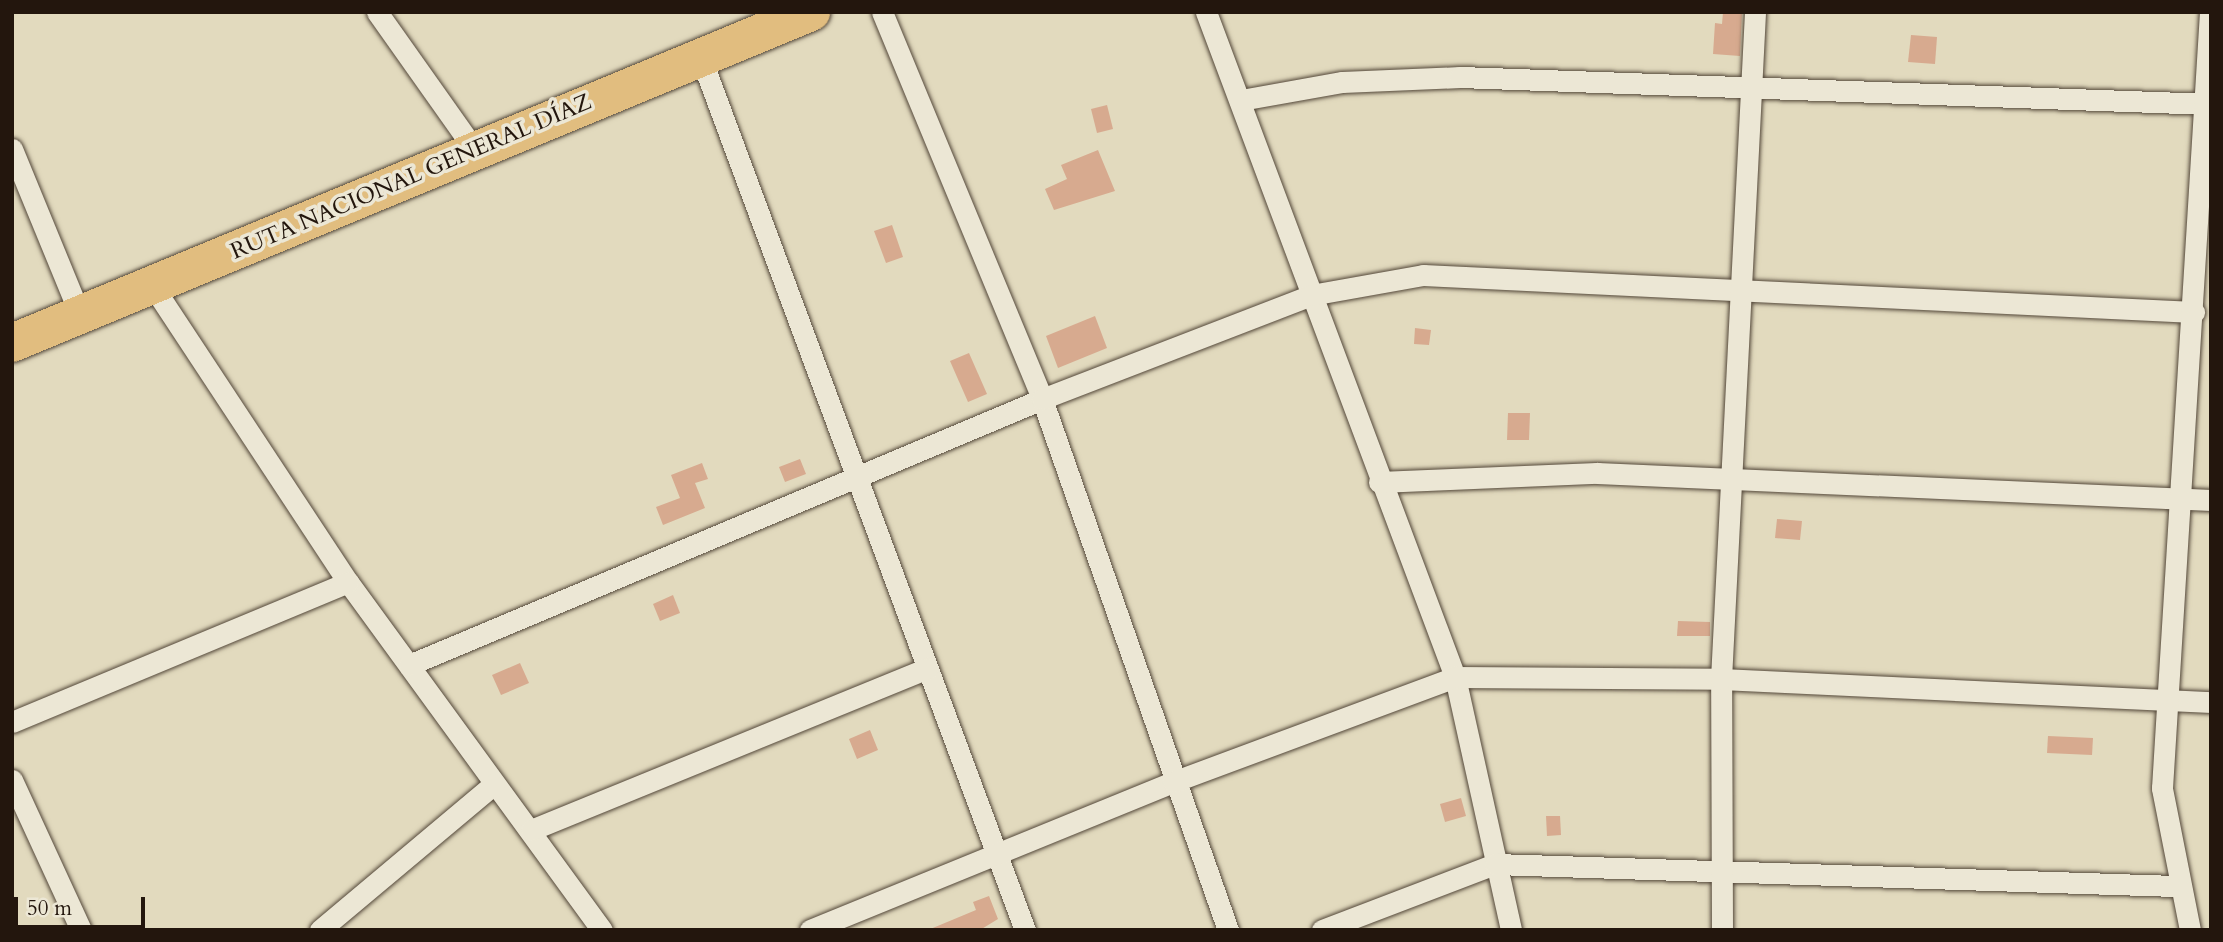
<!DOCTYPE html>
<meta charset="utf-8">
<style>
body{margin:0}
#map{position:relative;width:2223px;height:942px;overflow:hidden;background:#e2dabe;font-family:Cardo,serif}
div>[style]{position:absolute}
.building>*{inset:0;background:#d7aa8f}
.roads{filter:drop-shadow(0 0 2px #534739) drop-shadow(0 0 2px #534739)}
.street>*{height:21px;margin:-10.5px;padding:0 10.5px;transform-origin:10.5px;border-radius:10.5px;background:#ece7d5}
.highway>*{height:38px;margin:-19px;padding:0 19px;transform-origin:19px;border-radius:19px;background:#e1bd7f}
span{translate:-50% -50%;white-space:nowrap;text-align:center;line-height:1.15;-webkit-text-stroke:7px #ece7d5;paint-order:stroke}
.street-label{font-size:23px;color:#23160d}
.frame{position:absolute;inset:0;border:14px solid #23160d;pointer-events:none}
.scale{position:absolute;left:14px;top:897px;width:131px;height:32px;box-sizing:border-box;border:4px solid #23160d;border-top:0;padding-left:9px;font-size:21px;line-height:24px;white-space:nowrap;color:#23160d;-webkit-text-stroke:5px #ece7d5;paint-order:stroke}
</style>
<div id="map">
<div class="building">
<div style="clip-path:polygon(1723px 12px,1742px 12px,1740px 56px,1713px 54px,1715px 23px,1722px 24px)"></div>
<div style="clip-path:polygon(1911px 35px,1937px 37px,1935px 64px,1908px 62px)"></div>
<div style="clip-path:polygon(1107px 105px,1113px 129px,1097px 133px,1091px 109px)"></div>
<div style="clip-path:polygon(1098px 150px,1115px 191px,1054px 210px,1045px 189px,1067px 179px,1061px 165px)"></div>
<div style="clip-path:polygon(892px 225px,903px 257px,886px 263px,874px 231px)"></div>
<div style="clip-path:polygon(1095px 316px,1107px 348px,1058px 368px,1046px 336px)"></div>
<div style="clip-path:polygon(1415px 328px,1431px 330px,1429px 345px,1414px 344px)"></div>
<div style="clip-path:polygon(969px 353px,987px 394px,968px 402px,950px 361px)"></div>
<div style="clip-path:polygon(1508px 413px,1530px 413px,1529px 440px,1507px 440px)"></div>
<div style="clip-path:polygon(800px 459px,806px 474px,785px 482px,779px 467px)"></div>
<div style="clip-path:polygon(702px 463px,708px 479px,695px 483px,705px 508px,663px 525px,656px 507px,680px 498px,671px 475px)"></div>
<div style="clip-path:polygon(1777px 519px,1802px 521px,1800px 540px,1775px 538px)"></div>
<div style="clip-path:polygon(673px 595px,680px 613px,660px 621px,653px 604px)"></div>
<div style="clip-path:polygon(1678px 621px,1710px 622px,1710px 636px,1677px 636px)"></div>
<div style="clip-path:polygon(520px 663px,529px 683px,501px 695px,492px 675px)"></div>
<div style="clip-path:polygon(870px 730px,878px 750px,857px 759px,849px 739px)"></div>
<div style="clip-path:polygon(2048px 736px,2093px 738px,2092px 755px,2047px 753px)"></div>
<div style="clip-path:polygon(1461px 798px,1466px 816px,1445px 822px,1440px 804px)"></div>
<div style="clip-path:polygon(1546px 816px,1560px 816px,1561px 835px,1547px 836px)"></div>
<div style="clip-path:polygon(989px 896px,998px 919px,980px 930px,928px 930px,976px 910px,973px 902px)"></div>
</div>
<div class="roads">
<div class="street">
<div style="left:377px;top:12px;width:168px;rotate:54.7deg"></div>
<div style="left:882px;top:12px;width:419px;rotate:67.5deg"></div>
<div style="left:1042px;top:399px;width:563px;rotate:70.7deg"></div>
<div style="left:1206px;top:12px;width:710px;rotate:69.47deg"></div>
<div style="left:1455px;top:677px;width:259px;rotate:77.5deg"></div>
<div style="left:701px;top:58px;width:930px;rotate:69.62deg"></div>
<div style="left:1241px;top:100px;width:103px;rotate:-10.1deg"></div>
<div style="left:1342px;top:82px;width:118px;rotate:-2.4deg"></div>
<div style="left:1460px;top:77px;width:751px;rotate:2.06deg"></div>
<div style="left:12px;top:149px;width:179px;rotate:67.7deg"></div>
<div style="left:152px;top:285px;width:356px;rotate:56.6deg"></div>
<div style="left:348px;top:582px;width:431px;rotate:53.9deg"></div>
<div style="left:1379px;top:482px;width:218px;rotate:-2.4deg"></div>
<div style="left:1597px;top:473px;width:615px;rotate:2.52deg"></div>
<div style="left:409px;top:665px;width:687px;rotate:-22.79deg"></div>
<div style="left:1042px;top:399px;width:288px;rotate:-21.1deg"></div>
<div style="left:1311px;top:295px;width:114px;rotate:-10.1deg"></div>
<div style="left:1423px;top:275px;width:772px;rotate:2.75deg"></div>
<div style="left:12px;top:722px;width:364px;rotate:-22.6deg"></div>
<div style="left:12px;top:780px;width:165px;rotate:65.3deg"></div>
<div style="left:531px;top:830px;width:428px;rotate:-22.2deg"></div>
<div style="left:320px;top:930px;width:227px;rotate:-40deg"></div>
<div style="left:810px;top:930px;width:392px;rotate:-22.2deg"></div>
<div style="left:1173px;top:782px;width:301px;rotate:-20.4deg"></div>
<div style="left:1455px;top:677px;width:266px;rotate:0.4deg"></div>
<div style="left:1721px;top:679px;width:491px;rotate:2.7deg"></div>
<div style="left:1322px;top:930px;width:185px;rotate:-20.9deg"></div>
<div style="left:1495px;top:864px;width:682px;rotate:1.85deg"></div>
<div style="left:1722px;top:930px;width:251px;rotate:-90.2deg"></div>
<div style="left:1721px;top:679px;width:668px;rotate:-87.08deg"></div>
<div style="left:2190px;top:930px;width:145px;rotate:-101.2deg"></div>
<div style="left:2162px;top:788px;width:777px;rotate:-86.46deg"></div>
</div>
<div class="highway">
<div style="left:12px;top:343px;width:865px;rotate:-22.5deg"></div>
</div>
</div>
<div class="street-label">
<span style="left:411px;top:177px;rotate:-23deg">RUTA NACIONAL GENERAL DÍAZ</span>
</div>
<div class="frame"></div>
<div class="scale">50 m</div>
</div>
